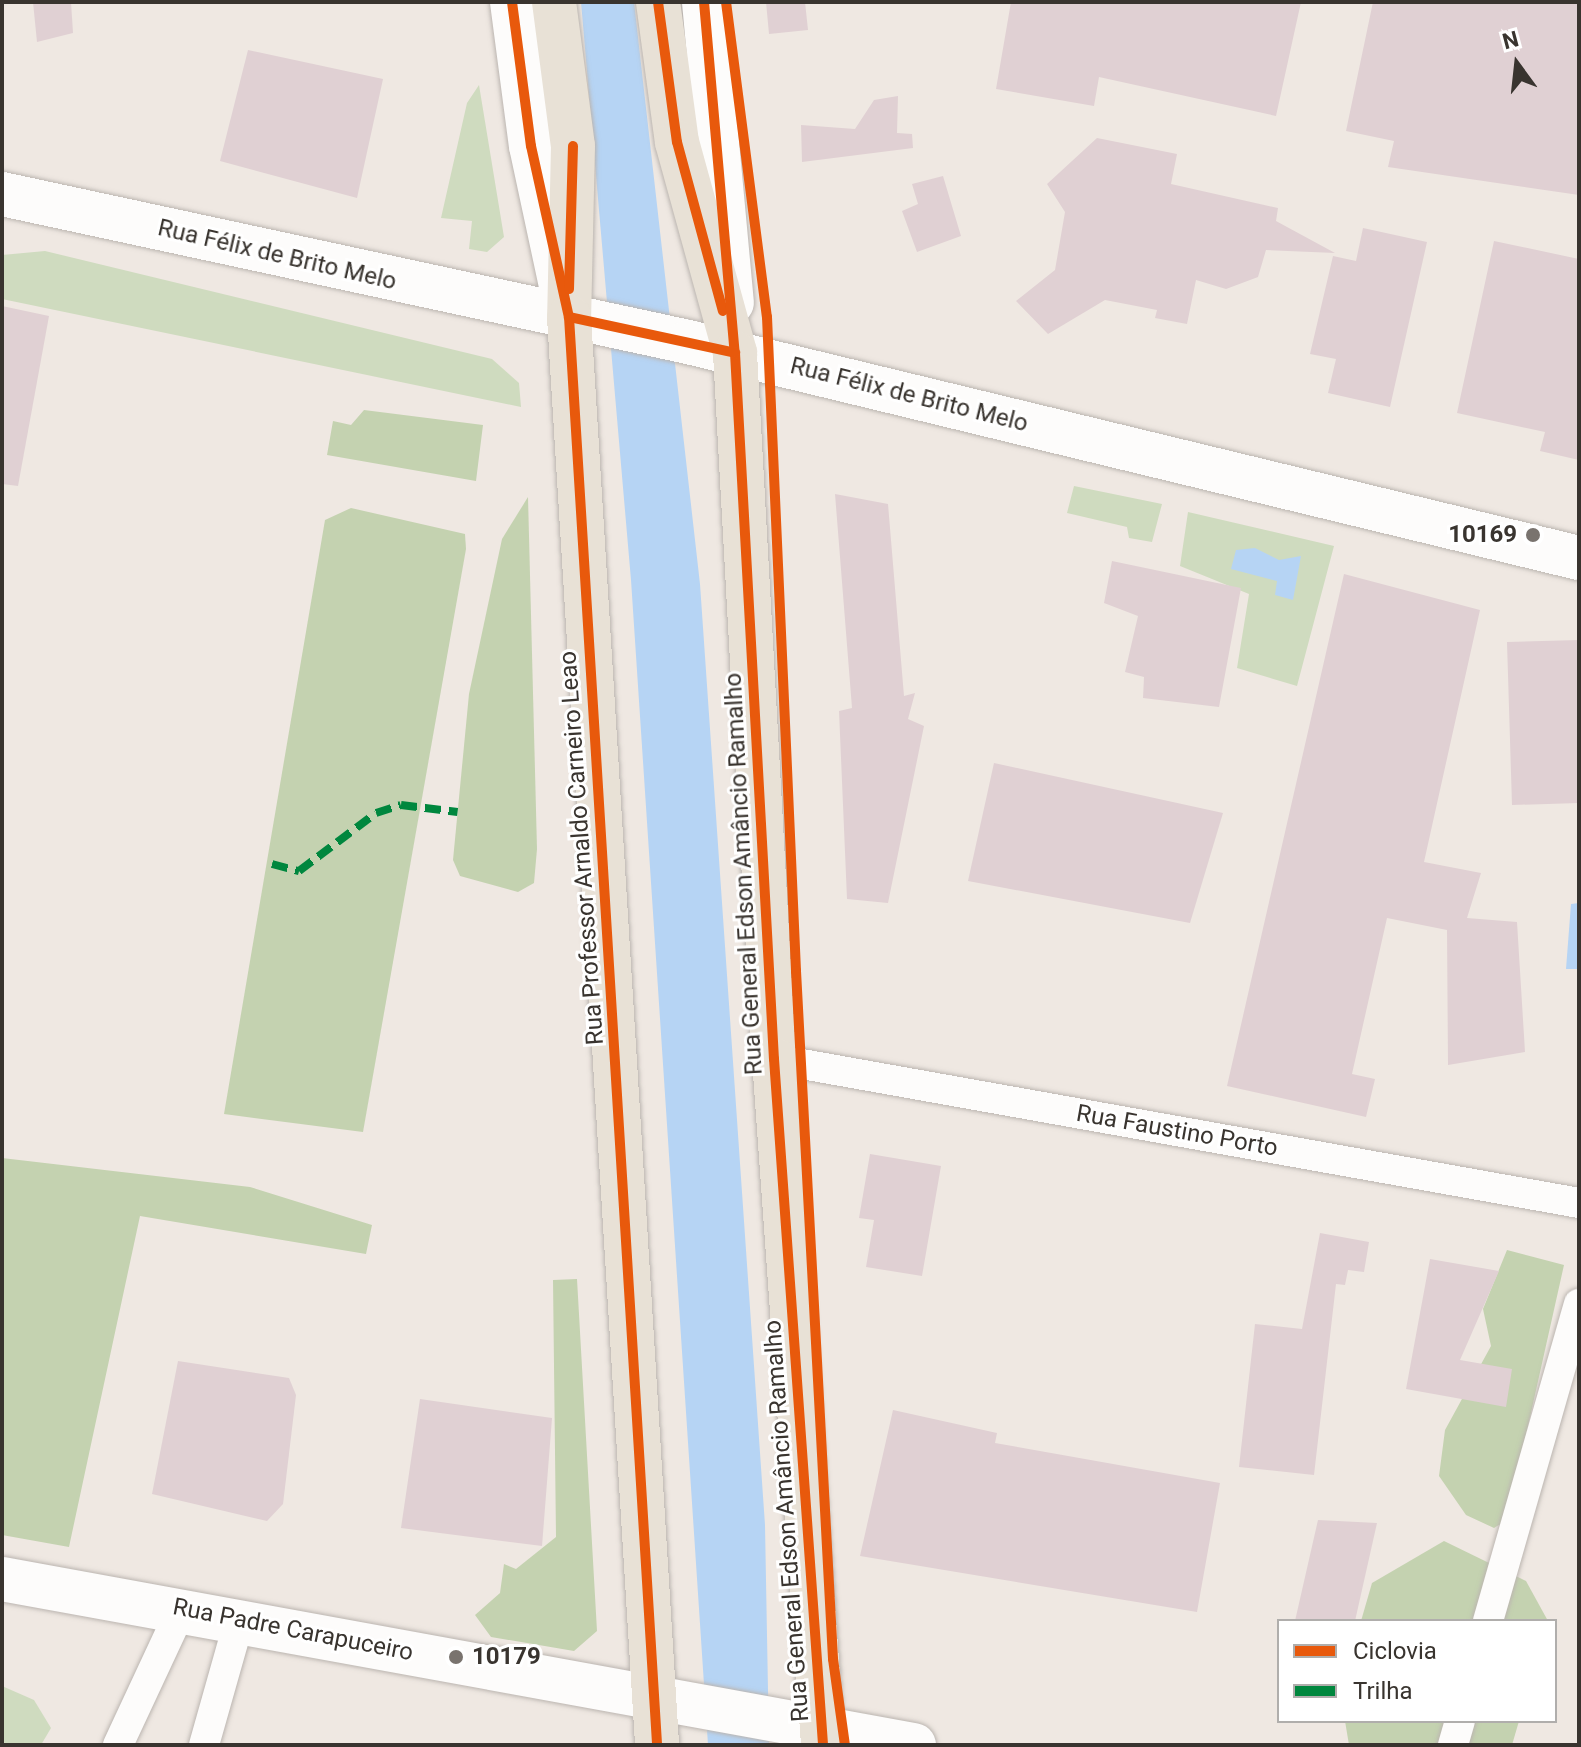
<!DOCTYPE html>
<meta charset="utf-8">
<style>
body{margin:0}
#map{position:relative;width:1581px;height:1747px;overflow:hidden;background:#efe8e2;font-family:Roboto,sans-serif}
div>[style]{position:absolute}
.green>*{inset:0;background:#cfdbbf}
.forest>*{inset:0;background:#c4d2b0}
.water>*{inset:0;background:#b6d4f4}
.building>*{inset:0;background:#e0d0d3}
.roads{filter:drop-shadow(0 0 2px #bbb5b0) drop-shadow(0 0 2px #bbb5b0)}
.street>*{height:30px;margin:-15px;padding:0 15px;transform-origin:15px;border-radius:15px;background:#fdfcfb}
.secondary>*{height:44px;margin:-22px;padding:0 22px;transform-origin:22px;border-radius:22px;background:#fdfcfb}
.primary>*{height:44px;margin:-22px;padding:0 22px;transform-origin:22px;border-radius:22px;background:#e8e1d6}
.quiet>*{height:8px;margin-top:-4px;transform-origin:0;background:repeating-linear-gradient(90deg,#00873e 0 16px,transparent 0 24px)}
.cycleway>*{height:10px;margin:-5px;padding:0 5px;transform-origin:5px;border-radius:5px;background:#e8590c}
.dots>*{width:22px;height:22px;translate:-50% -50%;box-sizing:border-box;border:4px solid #fff;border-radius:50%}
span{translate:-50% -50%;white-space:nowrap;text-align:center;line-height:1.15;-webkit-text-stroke:6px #fff;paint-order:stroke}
.street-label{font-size:24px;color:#39342f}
.poi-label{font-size:24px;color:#39342f;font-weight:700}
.right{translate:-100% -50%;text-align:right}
.left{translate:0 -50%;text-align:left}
.frame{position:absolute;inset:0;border:4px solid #39342f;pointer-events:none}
.legend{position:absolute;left:1277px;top:1619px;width:280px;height:104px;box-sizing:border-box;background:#fff;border:2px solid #b0aeac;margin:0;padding:10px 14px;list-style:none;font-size:24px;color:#39342f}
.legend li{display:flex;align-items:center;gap:16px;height:40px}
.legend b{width:40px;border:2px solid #b0aeac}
.north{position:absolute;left:1477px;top:24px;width:80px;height:80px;-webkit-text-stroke:6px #fff;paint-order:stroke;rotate:345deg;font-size:22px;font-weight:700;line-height:32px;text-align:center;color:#39342f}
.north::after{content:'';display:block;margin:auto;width:28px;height:36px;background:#39342f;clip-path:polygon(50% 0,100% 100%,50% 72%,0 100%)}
</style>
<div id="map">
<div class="green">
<div style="clip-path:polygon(479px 85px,504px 237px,487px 252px,469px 249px,472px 221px,441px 218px,467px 103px)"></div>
<div style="clip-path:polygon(45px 251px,492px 359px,519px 383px,521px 407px,2px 299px,2px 255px)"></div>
<div style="clip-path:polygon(1074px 486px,1162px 504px,1152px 542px,1129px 538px,1127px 527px,1067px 513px)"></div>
<div style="clip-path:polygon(1188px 512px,1334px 546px,1297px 686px,1237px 668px,1249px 594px,1180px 566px)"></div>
<div style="clip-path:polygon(2px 1686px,34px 1700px,51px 1728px,41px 1745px,2px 1745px)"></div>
</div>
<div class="forest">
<div style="clip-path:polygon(364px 410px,483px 425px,476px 481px,327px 455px,333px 421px,351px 425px)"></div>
<div style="clip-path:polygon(528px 497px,537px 849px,534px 883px,518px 892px,460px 876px,453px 860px,469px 694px,502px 539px)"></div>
<div style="clip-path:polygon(351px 508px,465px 534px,466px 549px,363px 1132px,224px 1114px,325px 520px)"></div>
<div style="clip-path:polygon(2px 1158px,250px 1187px,372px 1225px,366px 1254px,140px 1216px,69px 1547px,2px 1535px)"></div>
<div style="clip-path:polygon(1507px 1250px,1564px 1265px,1507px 1520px,1494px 1528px,1466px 1515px,1439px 1476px,1445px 1430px,1491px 1346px,1483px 1309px)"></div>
<div style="clip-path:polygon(577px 1279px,597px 1631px,574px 1651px,491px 1637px,475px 1615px,500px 1593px,504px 1564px,516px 1569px,556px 1537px,553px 1280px)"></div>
<div style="clip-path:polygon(1444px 1541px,1526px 1581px,1548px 1621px,1361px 1621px,1372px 1583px)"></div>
<div style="clip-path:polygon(1345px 1721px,1519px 1721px,1512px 1745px,1349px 1745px)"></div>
</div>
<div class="water">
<div style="clip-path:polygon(581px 2px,634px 2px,700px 584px,765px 1525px,769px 1745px,708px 1745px,631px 580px)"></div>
<div style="clip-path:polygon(1255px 548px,1279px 560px,1301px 556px,1293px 600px,1275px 595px,1277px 581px,1231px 569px,1236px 550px)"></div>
<div style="clip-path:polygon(1579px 903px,1579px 969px,1566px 969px,1571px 904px)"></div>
</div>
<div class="building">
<div style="clip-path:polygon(33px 2px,71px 2px,73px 33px,37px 42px)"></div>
<div style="clip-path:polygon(766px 2px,805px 2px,808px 30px,769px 34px)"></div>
<div style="clip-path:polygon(1011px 2px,1301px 2px,1276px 116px,1099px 77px,1094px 106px,996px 89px)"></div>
<div style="clip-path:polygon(1373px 2px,1579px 2px,1579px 195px,1388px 167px,1394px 141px,1346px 131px)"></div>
<div style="clip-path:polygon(248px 50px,383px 79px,357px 198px,220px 161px)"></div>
<div style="clip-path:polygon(898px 96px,897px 133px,912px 134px,913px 148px,802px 162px,801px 125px,855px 129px,874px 100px)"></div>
<div style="clip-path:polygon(1097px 138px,1177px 154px,1171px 184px,1278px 208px,1276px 221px,1335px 253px,1266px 250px,1258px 277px,1226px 289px,1196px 280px,1187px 324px,1155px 318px,1157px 310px,1105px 300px,1048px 334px,1016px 301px,1055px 270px,1065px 212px,1047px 184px)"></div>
<div style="clip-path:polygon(943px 176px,961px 236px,917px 252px,902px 211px,918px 204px,912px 184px)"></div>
<div style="clip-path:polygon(1363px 228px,1427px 242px,1390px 407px,1328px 393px,1336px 359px,1310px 354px,1333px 256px,1356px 261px)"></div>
<div style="clip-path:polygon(1494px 241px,1579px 259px,1579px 460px,1540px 451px,1545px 432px,1457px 413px)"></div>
<div style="clip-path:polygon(2px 306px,49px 316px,18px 486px,2px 484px)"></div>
<div style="clip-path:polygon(835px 494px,888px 504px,904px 696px,915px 693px,908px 719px,924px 726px,888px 903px,847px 899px,839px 711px,852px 708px)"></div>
<div style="clip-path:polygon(1112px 561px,1241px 588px,1219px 707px,1143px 698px,1144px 677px,1125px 672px,1138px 616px,1104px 603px)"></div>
<div style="clip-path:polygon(1344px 574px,1480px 610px,1424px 862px,1481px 873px,1467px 918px,1517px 922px,1525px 1052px,1448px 1065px,1447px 930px,1387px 918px,1352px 1074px,1375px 1079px,1366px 1117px,1227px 1086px)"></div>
<div style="clip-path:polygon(1579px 640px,1579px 803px,1512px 805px,1507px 642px)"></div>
<div style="clip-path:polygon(994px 763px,1223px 813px,1190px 923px,968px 881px)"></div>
<div style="clip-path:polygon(870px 1154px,941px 1166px,922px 1276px,866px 1267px,874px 1220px,859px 1218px)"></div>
<div style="clip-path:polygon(1320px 1233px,1369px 1242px,1364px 1272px,1348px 1270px,1345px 1285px,1336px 1284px,1314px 1475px,1239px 1467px,1255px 1324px,1302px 1329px)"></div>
<div style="clip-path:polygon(1430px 1259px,1499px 1271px,1460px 1360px,1512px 1369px,1506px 1407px,1406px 1389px)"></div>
<div style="clip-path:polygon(178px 1361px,289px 1378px,296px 1395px,283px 1504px,267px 1521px,152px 1494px)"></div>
<div style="clip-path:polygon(420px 1399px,552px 1418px,542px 1546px,401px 1528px)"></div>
<div style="clip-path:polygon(893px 1410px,997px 1433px,995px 1443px,1220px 1483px,1197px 1612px,860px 1556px)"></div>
<div style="clip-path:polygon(1318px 1520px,1377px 1523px,1355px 1621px,1295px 1621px)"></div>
</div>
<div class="roads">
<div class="street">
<div style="left:774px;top:1059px;width:818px;rotate:10.14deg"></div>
<div style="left:1488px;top:1621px;width:330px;rotate:-74deg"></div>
<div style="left:118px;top:1745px;width:151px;rotate:-65deg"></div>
<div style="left:204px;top:1745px;width:129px;rotate:-74.2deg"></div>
<div style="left:1453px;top:1745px;width:25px;rotate:-74deg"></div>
</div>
<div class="secondary">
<div style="left:512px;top:2px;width:145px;rotate:82.5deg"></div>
<div style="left:531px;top:146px;width:148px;rotate:77.9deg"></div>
<div style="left:704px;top:2px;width:302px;rotate:84.7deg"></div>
<div style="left:2px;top:194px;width:702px;rotate:12.17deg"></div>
<div style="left:688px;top:342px;width:917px;rotate:13.63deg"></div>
<div style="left:2px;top:1579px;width:927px;rotate:10.32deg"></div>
</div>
<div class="primary">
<div style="left:554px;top:2px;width:145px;rotate:82.5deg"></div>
<div style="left:573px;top:146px;width:171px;rotate:91.3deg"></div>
<div style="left:569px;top:317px;width:1431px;rotate:86.47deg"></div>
<div style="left:658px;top:2px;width:141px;rotate:82.3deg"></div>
<div style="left:677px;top:142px;width:219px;rotate:74.6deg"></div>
<div style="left:735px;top:353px;width:707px;rotate:86.84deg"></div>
<div style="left:774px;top:1059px;width:688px;rotate:85.91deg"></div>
</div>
</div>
<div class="quiet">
<div style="left:272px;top:864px;width:28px;rotate:15deg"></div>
<div style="left:299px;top:871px;width:96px;rotate:-37deg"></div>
<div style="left:376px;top:813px;width:26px;rotate:-18deg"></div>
<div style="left:401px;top:805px;width:57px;rotate:7deg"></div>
</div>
<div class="cycleway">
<div style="left:512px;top:2px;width:145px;rotate:82.5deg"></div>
<div style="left:531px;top:146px;width:175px;rotate:77.5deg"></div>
<div style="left:569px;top:317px;width:1431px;rotate:86.47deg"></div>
<div style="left:658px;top:2px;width:141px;rotate:82.3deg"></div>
<div style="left:677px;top:142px;width:175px;rotate:74.8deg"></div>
<div style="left:704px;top:2px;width:352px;rotate:85deg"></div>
<div style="left:735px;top:353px;width:707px;rotate:86.84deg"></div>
<div style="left:774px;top:1059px;width:688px;rotate:85.91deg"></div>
<div style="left:726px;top:2px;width:318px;rotate:82.6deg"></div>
<div style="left:767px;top:317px;width:655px;rotate:87.46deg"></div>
<div style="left:796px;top:971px;width:689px;rotate:86.92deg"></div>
<div style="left:833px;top:1659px;width:87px;rotate:82.1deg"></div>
<div style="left:569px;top:289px;width:143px;rotate:-88.4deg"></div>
<div style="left:569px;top:317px;width:170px;rotate:12.2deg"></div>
</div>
<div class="dots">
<div style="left:1533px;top:535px;background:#79736e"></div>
<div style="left:456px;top:1657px;background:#79736e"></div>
</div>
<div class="street-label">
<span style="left:277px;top:255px;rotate:13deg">Rua Félix de Brito Melo</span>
<span style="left:909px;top:395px;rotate:14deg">Rua Félix de Brito Melo</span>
<span style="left:582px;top:848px;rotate:-94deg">Rua Professor Arnaldo Carneiro Leao</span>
<span style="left:744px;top:874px;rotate:-93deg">Rua General Edson Amâncio Ramalho</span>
<span style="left:1177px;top:1131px;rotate:10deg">Rua Faustino Porto</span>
<span style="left:787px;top:1521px;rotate:-94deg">Rua General Edson Amâncio Ramalho</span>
<span style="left:293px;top:1630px;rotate:11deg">Rua Padre Carapuceiro</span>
</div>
<div class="poi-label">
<span class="right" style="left:1517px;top:535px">10169</span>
<span class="left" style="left:472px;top:1657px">10179</span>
</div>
<div class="frame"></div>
<ul class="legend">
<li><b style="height:10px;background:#e8590c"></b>Ciclovia</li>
<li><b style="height:10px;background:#00873e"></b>Trilha</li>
</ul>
<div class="north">N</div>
</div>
